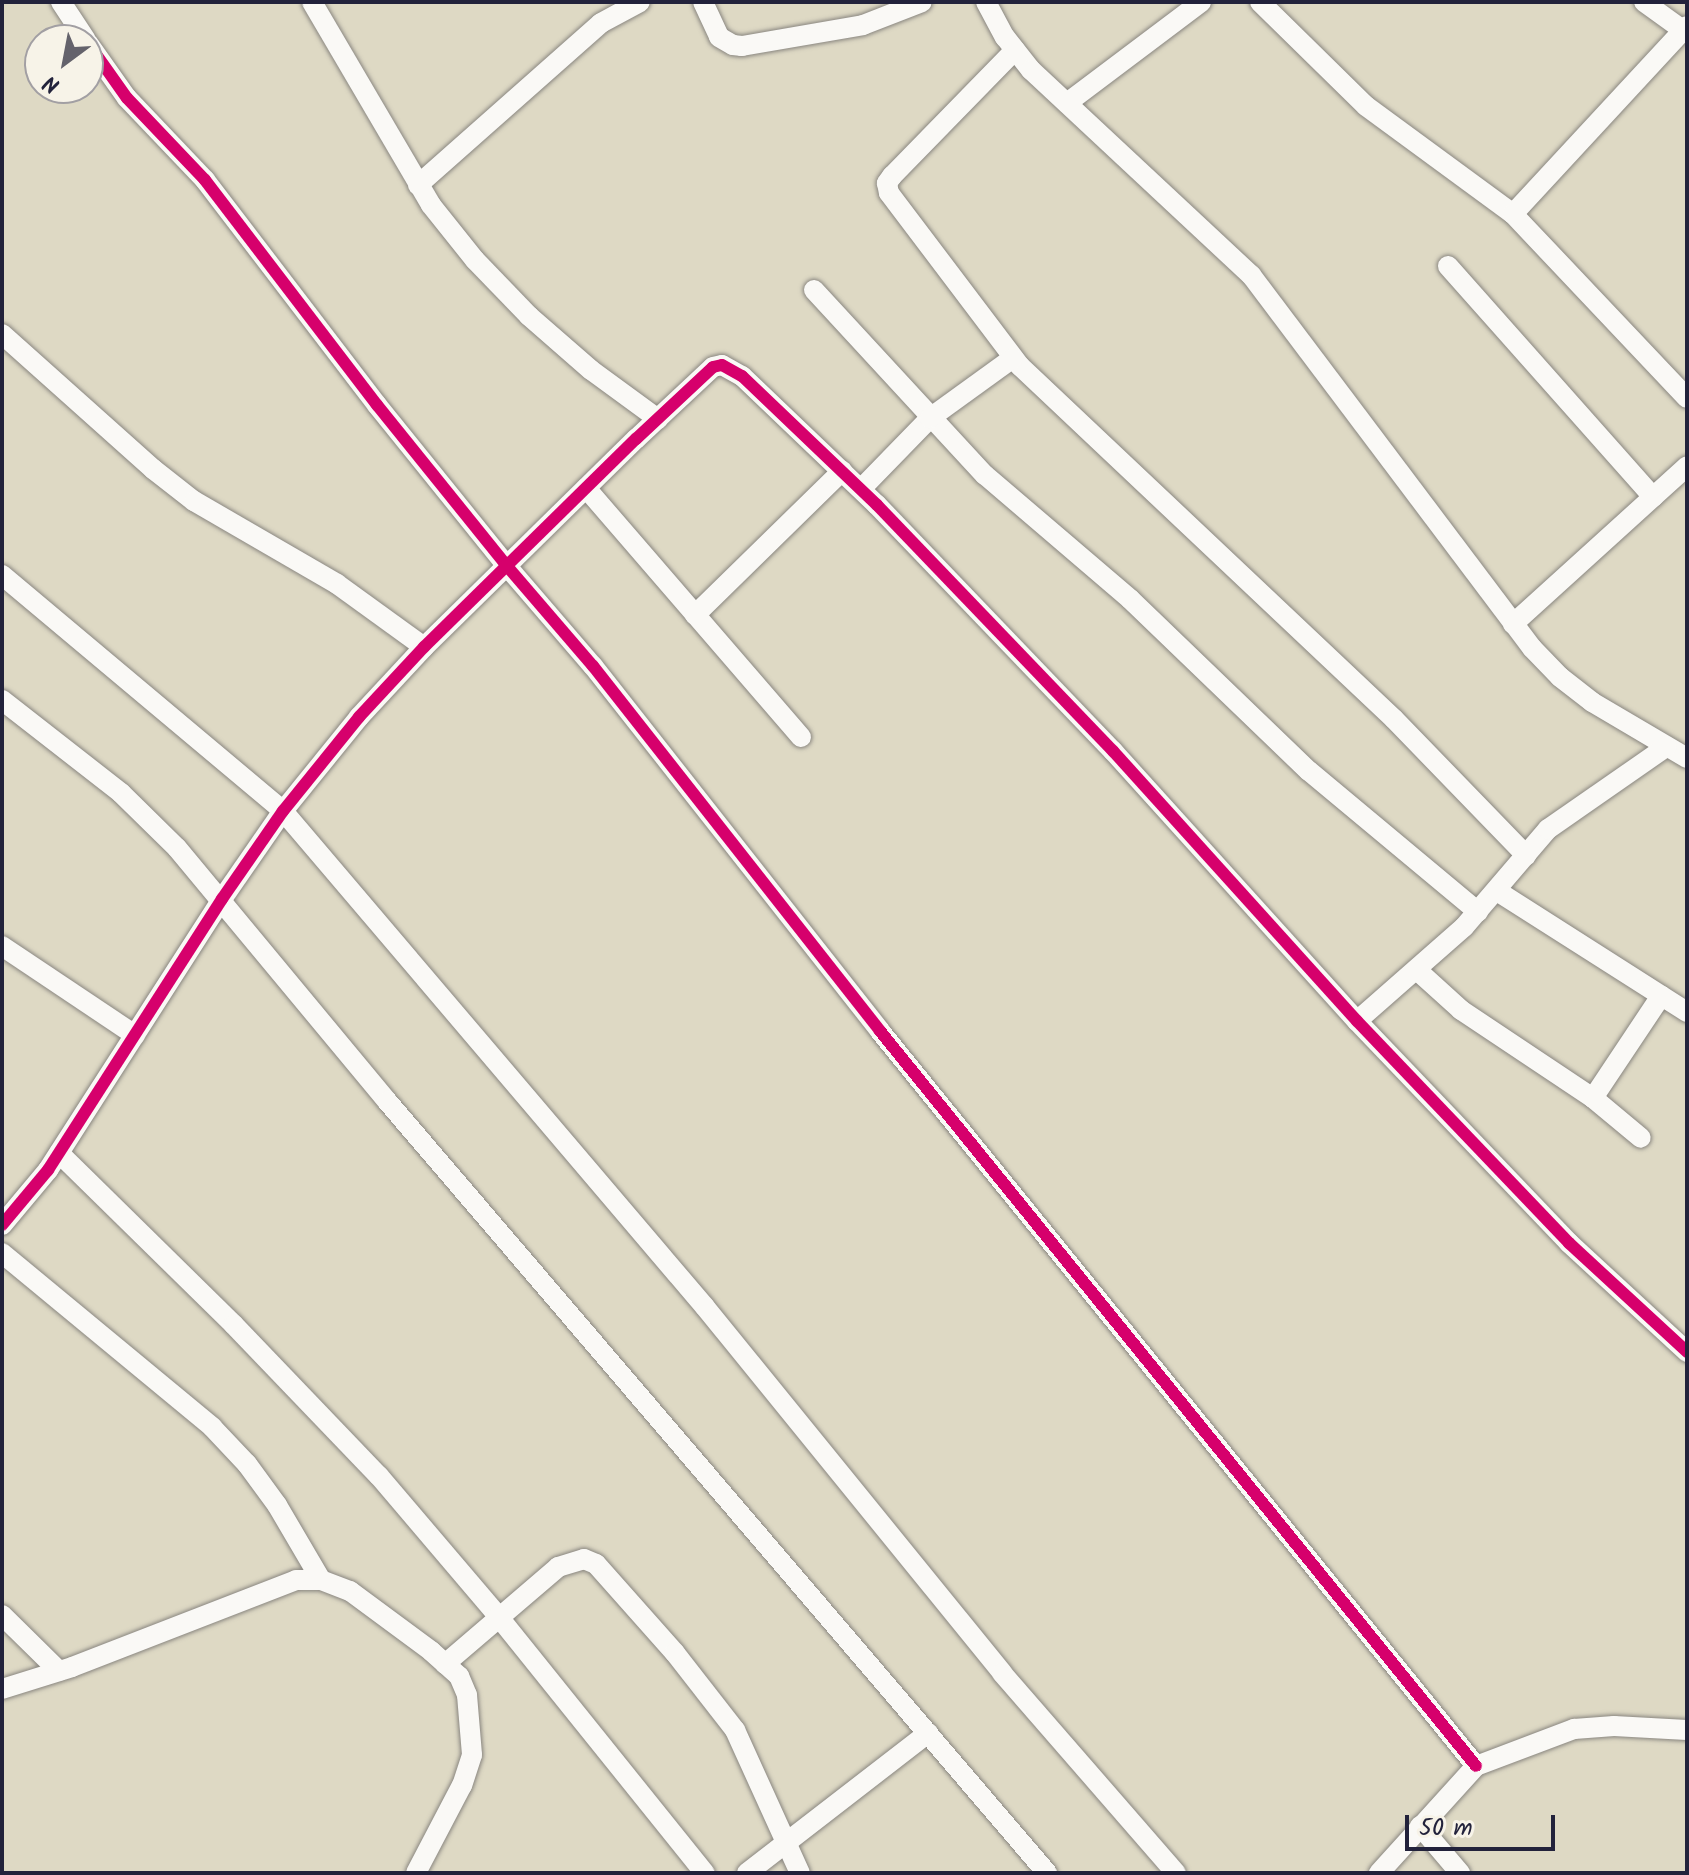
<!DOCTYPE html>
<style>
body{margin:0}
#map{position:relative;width:1689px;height:1875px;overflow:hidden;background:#ded9c4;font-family:Kalam,sans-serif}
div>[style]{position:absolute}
.roads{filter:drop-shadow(0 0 2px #898680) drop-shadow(0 0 2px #898680)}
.minor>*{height:20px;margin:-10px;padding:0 10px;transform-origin:10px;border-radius:10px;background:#faf9f6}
.cycleway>*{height:12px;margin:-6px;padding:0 6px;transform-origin:6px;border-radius:6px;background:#d6006c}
span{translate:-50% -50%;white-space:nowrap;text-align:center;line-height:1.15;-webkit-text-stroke:6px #f7f3e8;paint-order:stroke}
.frame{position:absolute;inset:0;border:4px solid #22223b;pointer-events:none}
.north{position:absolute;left:24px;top:24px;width:80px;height:80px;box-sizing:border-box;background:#f7f3e8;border:2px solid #a29fa3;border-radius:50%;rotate:212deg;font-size:22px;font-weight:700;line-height:32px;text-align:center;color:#22223b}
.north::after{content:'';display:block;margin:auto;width:28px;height:36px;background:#64626b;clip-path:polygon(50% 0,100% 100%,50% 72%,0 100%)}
.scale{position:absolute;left:1405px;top:1815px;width:150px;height:36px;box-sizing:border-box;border:4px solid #22223b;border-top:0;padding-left:10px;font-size:24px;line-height:28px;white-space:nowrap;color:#22223b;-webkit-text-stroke:6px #f7f3e8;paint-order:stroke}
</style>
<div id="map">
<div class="roads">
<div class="minor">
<div style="left:61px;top:2px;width:45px;rotate:56.7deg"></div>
<div style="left:312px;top:2px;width:235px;rotate:59.6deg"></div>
<div style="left:431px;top:205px;width:70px;rotate:51.3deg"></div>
<div style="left:475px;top:260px;width:78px;rotate:46deg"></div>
<div style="left:529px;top:316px;width:82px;rotate:41.1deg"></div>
<div style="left:591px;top:370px;width:83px;rotate:36.2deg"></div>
<div style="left:703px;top:2px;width:38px;rotate:65deg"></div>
<div style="left:719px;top:37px;width:16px;rotate:30deg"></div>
<div style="left:733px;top:45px;width:9px;rotate:6deg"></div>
<div style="left:742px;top:46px;width:123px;rotate:-9.8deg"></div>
<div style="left:863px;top:25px;width:63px;rotate:-21.3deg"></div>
<div style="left:986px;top:2px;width:40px;rotate:62deg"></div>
<div style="left:1005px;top:37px;width:42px;rotate:51.8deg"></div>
<div style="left:1031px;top:70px;width:301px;rotate:43deg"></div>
<div style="left:1251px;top:275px;width:467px;rotate:53deg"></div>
<div style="left:1532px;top:648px;width:40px;rotate:46deg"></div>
<div style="left:1560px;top:677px;width:41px;rotate:38deg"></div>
<div style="left:1592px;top:702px;width:110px;rotate:30.5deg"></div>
<div style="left:1260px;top:2px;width:148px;rotate:44.5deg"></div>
<div style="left:1366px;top:106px;width:182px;rotate:36.3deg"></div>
<div style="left:1644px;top:2px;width:53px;rotate:35.8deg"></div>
<div style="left:1687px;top:26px;width:256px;rotate:132.8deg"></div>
<div style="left:1513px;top:214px;width:253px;rotate:46.6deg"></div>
<div style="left:88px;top:43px;width:67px;rotate:54.7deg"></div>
<div style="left:127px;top:98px;width:113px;rotate:46.4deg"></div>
<div style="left:205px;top:180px;width:283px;rotate:52.6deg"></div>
<div style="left:377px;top:405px;width:206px;rotate:51.1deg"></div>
<div style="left:506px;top:565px;width:133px;rotate:49.3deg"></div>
<div style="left:593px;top:666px;width:464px;rotate:51.8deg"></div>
<div style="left:880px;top:1031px;width:946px;rotate:50.96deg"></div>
<div style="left:1015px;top:50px;width:176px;rotate:134.3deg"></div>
<div style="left:892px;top:176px;width:9px;rotate:126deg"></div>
<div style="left:887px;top:183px;width:10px;rotate:79deg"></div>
<div style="left:889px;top:193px;width:217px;rotate:52.9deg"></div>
<div style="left:1020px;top:366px;width:514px;rotate:43.35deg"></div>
<div style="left:1394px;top:719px;width:190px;rotate:45.9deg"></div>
<div style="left:1067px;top:103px;width:168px;rotate:-37deg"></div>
<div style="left:418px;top:185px;width:244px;rotate:-41.5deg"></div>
<div style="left:601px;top:23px;width:44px;rotate:-28.3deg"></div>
<div style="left:1448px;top:266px;width:309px;rotate:48.4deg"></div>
<div style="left:814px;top:290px;width:252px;rotate:47.3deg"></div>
<div style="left:985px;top:475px;width:191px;rotate:40.5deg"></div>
<div style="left:1130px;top:599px;width:248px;rotate:43.9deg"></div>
<div style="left:1309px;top:771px;width:220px;rotate:39.8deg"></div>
<div style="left:2px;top:334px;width:203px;rotate:41.8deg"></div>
<div style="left:153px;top:469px;width:52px;rotate:38deg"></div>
<div style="left:194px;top:501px;width:165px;rotate:30.1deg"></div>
<div style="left:337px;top:584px;width:107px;rotate:35.9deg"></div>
<div style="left:586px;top:488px;width:329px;rotate:49.2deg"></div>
<div style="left:861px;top:489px;width:99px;rotate:-45.8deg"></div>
<div style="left:930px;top:418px;width:102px;rotate:-35.9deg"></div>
<div style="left:2px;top:575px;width:367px;rotate:40deg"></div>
<div style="left:283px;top:811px;width:651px;rotate:49.61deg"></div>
<div style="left:705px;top:1307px;width:471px;rotate:50.9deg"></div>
<div style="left:1002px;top:1673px;width:265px;rotate:49deg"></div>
<div style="left:695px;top:615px;width:206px;rotate:-44.4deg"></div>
<div style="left:1513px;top:624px;width:235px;rotate:-42.2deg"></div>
<div style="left:2px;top:700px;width:151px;rotate:38deg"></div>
<div style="left:121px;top:793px;width:78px;rotate:44.5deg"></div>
<div style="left:177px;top:848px;width:329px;rotate:50.3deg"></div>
<div style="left:387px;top:1101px;width:1016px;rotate:49.47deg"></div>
<div style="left:1497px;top:891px;width:225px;rotate:32.5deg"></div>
<div style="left:2px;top:946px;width:160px;rotate:33.8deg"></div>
<div style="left:1418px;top:971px;width:58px;rotate:42.2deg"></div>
<div style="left:1461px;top:1010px;width:159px;rotate:33.7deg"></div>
<div style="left:1593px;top:1098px;width:62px;rotate:39.8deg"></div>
<div style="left:1357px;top:1021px;width:142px;rotate:-41.3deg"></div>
<div style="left:1464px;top:927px;width:129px;rotate:-49.4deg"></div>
<div style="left:1548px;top:829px;width:144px;rotate:-34.8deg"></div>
<div style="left:1593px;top:1098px;width:123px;rotate:-56.3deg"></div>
<div style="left:59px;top:1153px;width:245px;rotate:44.5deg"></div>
<div style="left:234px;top:1325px;width:209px;rotate:46.2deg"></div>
<div style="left:379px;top:1476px;width:184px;rotate:49.6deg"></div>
<div style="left:498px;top:1616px;width:330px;rotate:51.2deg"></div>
<div style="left:2px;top:1225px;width:72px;rotate:-50.1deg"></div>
<div style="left:48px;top:1170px;width:322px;rotate:-57.3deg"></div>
<div style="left:222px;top:899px;width:107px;rotate:-55.3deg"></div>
<div style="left:283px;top:811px;width:121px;rotate:-51deg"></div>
<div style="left:359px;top:717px;width:96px;rotate:-47.1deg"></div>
<div style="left:424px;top:647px;width:297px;rotate:-44.5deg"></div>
<div style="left:636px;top:439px;width:105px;rotate:-43.1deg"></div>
<div style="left:713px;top:367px;width:9px;rotate:-13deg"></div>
<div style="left:722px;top:365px;width:23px;rotate:29deg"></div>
<div style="left:742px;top:376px;width:187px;rotate:43.7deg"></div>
<div style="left:877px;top:505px;width:341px;rotate:46.2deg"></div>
<div style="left:1113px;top:751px;width:364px;rotate:47.9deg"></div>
<div style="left:1357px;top:1021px;width:307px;rotate:46.3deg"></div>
<div style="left:1569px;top:1243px;width:161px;rotate:42.7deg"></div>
<div style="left:2px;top:1253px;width:273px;rotate:39.6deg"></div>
<div style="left:212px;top:1427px;width:51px;rotate:46.6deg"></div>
<div style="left:247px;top:1464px;width:51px;rotate:53.8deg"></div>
<div style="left:277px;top:1505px;width:87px;rotate:59.6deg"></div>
<div style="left:2px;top:1615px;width:80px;rotate:44.5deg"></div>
<div style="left:445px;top:1664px;width:149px;rotate:-40.6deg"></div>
<div style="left:558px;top:1567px;width:27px;rotate:-17deg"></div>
<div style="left:584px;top:1559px;width:13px;rotate:23deg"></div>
<div style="left:596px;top:1564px;width:119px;rotate:48.4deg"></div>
<div style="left:675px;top:1653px;width:98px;rotate:52.1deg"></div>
<div style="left:735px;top:1730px;width:157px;rotate:65.6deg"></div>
<div style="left:2px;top:1689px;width:73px;rotate:-17.4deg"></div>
<div style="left:72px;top:1667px;width:240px;rotate:-21.2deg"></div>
<div style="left:296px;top:1580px;width:25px"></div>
<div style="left:321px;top:1580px;width:31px;rotate:21deg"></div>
<div style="left:350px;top:1591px;width:101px;rotate:36.5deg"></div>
<div style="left:431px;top:1651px;width:38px;rotate:42deg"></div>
<div style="left:459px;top:1676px;width:21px;rotate:67deg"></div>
<div style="left:467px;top:1695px;width:60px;rotate:85.2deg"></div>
<div style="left:472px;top:1755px;width:32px;rotate:108deg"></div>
<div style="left:462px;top:1785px;width:99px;rotate:117.6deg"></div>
<div style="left:1420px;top:1826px;width:62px;rotate:49.6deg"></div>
<div style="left:747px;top:1873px;width:229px;rotate:-37.7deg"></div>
<div style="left:1379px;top:1873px;width:144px;rotate:-47.8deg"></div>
<div style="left:1476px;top:1766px;width:105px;rotate:-20.7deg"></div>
<div style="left:1574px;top:1729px;width:40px;rotate:-4.3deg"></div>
<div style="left:1614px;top:1726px;width:73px;rotate:3.1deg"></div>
</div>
</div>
<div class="cycleway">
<div style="left:88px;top:43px;width:67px;rotate:54.7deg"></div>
<div style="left:127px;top:98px;width:113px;rotate:46.4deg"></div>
<div style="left:205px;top:180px;width:283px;rotate:52.6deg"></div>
<div style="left:377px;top:405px;width:206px;rotate:51.1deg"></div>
<div style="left:506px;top:565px;width:133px;rotate:49.3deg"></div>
<div style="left:593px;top:666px;width:464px;rotate:51.8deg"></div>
<div style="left:880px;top:1031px;width:946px;rotate:50.96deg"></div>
<div style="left:2px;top:1225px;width:72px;rotate:-50.1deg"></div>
<div style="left:48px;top:1170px;width:322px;rotate:-57.3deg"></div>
<div style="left:222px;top:899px;width:107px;rotate:-55.3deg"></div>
<div style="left:283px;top:811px;width:121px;rotate:-51deg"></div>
<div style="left:359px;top:717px;width:96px;rotate:-47.1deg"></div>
<div style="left:424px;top:647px;width:297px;rotate:-44.5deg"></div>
<div style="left:636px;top:439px;width:105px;rotate:-43.1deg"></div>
<div style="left:713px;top:367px;width:9px;rotate:-13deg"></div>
<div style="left:722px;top:365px;width:23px;rotate:29deg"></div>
<div style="left:742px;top:376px;width:187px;rotate:43.7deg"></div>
<div style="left:877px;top:505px;width:341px;rotate:46.2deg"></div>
<div style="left:1113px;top:751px;width:364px;rotate:47.9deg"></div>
<div style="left:1357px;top:1021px;width:307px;rotate:46.3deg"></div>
<div style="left:1569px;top:1243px;width:161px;rotate:42.7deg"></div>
</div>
<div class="frame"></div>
<div class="north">N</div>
<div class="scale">50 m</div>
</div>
